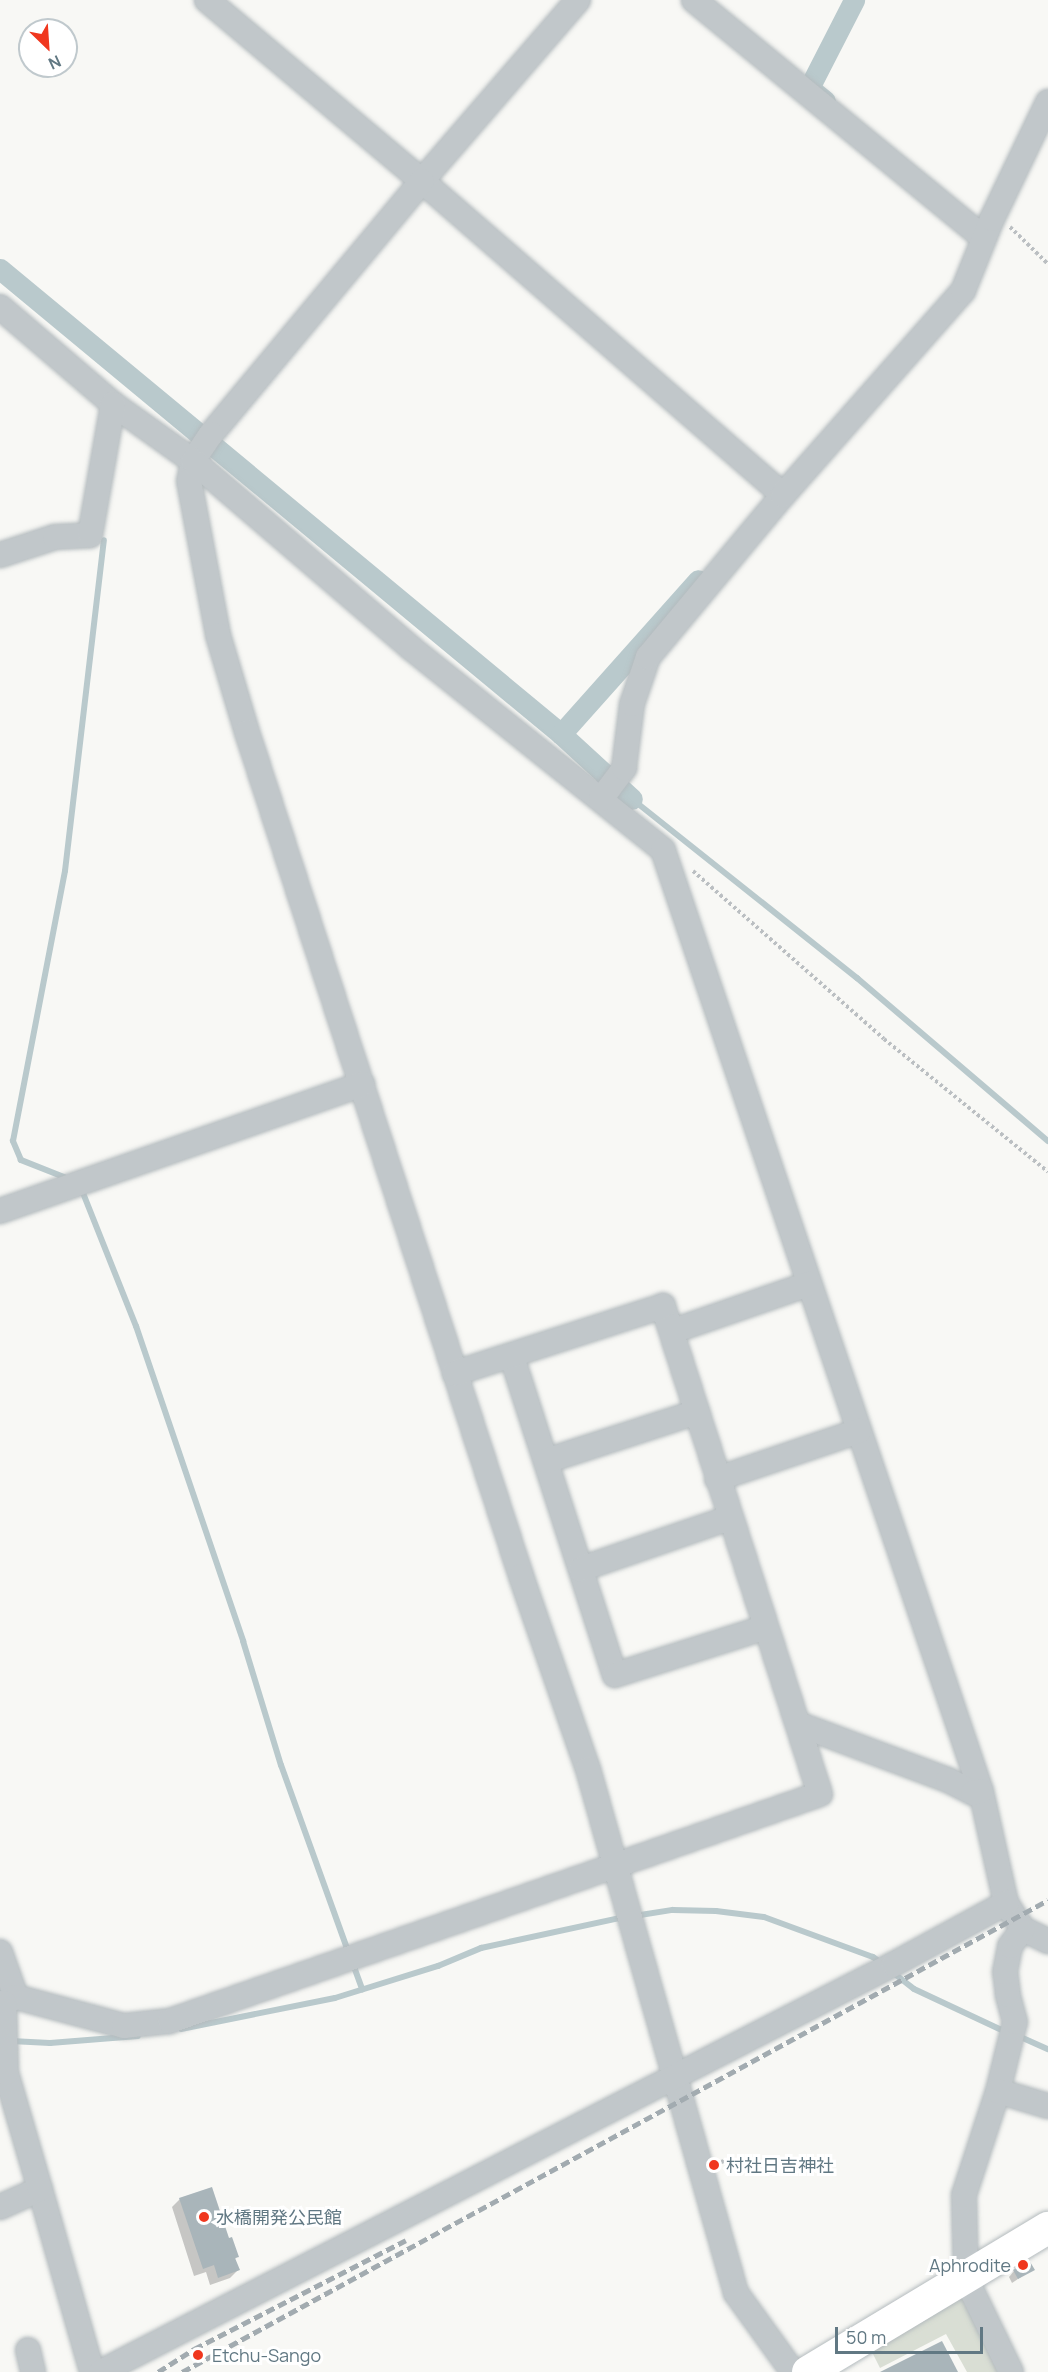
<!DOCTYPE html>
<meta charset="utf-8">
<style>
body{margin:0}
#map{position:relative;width:1048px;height:2372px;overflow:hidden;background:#f8f8f5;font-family:Manrope,"Noto Sans JP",sans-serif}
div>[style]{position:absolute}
.green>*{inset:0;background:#d9ded4}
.shadow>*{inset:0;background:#0003}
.stream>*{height:6px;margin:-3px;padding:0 3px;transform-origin:3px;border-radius:3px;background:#b9c9cc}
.canal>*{height:21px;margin:-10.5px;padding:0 10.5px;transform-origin:10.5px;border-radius:10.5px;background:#b9c9cc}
.building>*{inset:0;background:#a9b5ba}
.path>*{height:4px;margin-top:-2px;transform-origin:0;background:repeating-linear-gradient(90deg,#bbbfc2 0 3px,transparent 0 6px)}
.roads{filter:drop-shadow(0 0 2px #b4bbbe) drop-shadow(0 0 2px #b4bbbe)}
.minor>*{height:24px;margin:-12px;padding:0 12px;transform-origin:12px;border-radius:12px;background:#c1c7ca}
.major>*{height:32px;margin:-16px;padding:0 16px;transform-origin:16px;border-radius:16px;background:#fff}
.rail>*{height:4.5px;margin-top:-2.25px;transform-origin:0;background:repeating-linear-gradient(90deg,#a2abb0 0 9px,transparent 0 13.5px)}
.dots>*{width:16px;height:16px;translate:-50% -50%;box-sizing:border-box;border:3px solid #fff;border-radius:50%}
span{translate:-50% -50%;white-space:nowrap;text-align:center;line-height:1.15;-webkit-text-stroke:6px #fff;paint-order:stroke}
.poi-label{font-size:18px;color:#617883}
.left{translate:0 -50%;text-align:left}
.right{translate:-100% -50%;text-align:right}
.north{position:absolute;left:18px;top:18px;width:60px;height:60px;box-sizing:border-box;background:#fff;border:2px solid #c0c9cd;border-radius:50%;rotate:155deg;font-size:16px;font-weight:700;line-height:24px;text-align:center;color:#617883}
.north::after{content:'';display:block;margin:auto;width:21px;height:27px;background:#f0371e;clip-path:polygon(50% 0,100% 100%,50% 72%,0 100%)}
.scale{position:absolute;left:835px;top:2327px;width:148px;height:27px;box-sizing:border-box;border:3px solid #617883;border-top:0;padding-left:8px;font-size:18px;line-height:21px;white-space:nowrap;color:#617883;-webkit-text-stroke:4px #fff;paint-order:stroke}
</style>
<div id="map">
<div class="green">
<div style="clip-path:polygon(972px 2291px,1010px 2372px,967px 2372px,946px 2334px,880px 2368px,872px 2352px)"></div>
</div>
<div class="shadow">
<div style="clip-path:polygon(180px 2199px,228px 2240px,237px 2257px,234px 2260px,238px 2270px,230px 2278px,210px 2285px,206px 2272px,194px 2276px,172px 2207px)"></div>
<div style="clip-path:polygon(1033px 2269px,1012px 2283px,1009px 2277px,1014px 2271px)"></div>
</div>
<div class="stream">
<div style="left:632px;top:799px;width:288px;rotate:38.5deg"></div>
<div style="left:857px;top:978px;width:251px;rotate:40.5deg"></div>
<div style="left:69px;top:1179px;width:52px;rotate:-158.4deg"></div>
<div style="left:21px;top:1160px;width:21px;rotate:-113deg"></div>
<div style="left:13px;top:1141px;width:275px;rotate:-79.1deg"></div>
<div style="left:65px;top:871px;width:333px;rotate:-83.3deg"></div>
<div style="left:81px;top:1188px;width:149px;rotate:68.3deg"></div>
<div style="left:136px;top:1326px;width:333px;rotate:71.2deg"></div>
<div style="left:243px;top:1641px;width:130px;rotate:73deg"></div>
<div style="left:281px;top:1765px;width:201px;rotate:70.2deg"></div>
<div style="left:634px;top:1916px;width:39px;rotate:-9deg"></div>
<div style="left:673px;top:1910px;width:43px;rotate:1.3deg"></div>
<div style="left:716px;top:1911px;width:48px;rotate:7.1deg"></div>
<div style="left:764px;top:1917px;width:116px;rotate:20.2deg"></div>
<div style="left:873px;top:1957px;width:12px;rotate:35deg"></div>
<div style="left:353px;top:1964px;width:27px;rotate:70deg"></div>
<div style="left:891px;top:1971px;width:29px;rotate:38deg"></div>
<div style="left:914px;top:1989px;width:102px;rotate:25.1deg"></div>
<div style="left:181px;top:2029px;width:157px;rotate:-11.4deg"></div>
<div style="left:335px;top:1998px;width:108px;rotate:-17.3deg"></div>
<div style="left:438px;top:1966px;width:47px;rotate:-22.7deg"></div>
<div style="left:481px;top:1948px;width:146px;rotate:-12.2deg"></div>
<div style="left:1016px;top:2035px;width:35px;rotate:24deg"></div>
<div style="left:11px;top:2041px;width:39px;rotate:3deg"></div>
<div style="left:50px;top:2043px;width:88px;rotate:-4.5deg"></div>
</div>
<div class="canal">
<div style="left:825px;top:101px;width:21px;rotate:-141deg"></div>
<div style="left:809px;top:88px;width:99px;rotate:-62.9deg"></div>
<div style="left:0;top:269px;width:729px;rotate:39.65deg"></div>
<div style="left:561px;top:734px;width:96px;rotate:42.5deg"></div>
<div style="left:561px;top:734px;width:206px;rotate:-48.3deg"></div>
</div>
<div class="building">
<div style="clip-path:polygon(212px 2187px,229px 2238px,232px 2237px,239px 2257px,235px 2258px,240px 2270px,218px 2278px,214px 2265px,203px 2269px,179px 2198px)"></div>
<div style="clip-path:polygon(1029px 2260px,1035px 2270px,1018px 2279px,1013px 2270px)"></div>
<div style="clip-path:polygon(942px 2341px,958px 2372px,880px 2372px)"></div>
</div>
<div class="path">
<div style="left:1010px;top:227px;width:53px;rotate:44.2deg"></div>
<div style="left:693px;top:871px;width:254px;rotate:41.3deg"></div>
<div style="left:884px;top:1039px;width:211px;rotate:39deg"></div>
<div style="left:721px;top:2162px;width:10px;rotate:-17deg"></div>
</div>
<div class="roads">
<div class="minor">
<div style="left:207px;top:0;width:281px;rotate:40.1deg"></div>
<div style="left:422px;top:181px;width:478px;rotate:41deg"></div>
<div style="left:578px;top:0;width:239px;rotate:130.8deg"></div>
<div style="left:422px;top:181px;width:329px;rotate:129.8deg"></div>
<div style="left:211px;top:434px;width:32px;rotate:124deg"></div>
<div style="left:193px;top:461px;width:20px;rotate:101deg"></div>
<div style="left:189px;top:481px;width:157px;rotate:79.3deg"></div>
<div style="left:218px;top:635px;width:101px;rotate:73.4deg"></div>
<div style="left:247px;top:732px;width:887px;rotate:72.01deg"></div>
<div style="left:521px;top:1576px;width:204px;rotate:70.9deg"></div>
<div style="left:588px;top:1769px;width:544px;rotate:74.23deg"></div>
<div style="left:736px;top:2293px;width:97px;rotate:54.2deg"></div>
<div style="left:694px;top:0;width:375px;rotate:39.4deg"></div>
<div style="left:0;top:307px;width:149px;rotate:40.6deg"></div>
<div style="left:113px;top:404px;width:98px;rotate:35.5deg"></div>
<div style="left:193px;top:461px;width:287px;rotate:40.6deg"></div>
<div style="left:411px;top:648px;width:323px;rotate:38.7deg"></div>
<div style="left:663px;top:850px;width:993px;rotate:71.33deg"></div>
<div style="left:981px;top:1791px;width:115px;rotate:77.4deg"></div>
<div style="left:1006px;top:1903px;width:31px;rotate:57deg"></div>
<div style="left:1023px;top:1929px;width:28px;rotate:26deg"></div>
<div style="left:0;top:555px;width:58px;rotate:-18.1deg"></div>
<div style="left:55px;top:537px;width:35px;rotate:-3deg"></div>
<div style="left:90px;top:535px;width:133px;rotate:-80deg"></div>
<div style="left:601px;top:799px;width:39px;rotate:-53deg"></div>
<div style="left:624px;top:768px;width:64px;rotate:-82.9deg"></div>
<div style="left:632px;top:704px;width:50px;rotate:-71.2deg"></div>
<div style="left:648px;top:657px;width:211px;rotate:-50.2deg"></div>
<div style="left:783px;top:495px;width:272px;rotate:-48.6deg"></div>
<div style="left:963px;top:291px;width:78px;rotate:-68.1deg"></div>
<div style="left:992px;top:219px;width:130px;rotate:-64.4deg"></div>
<div style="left:0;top:1211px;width:384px;rotate:-19.3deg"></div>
<div style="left:673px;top:1331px;width:144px;rotate:-19.1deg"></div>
<div style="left:512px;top:1357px;width:334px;rotate:72.1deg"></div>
<div style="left:615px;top:1675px;width:158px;rotate:-17.6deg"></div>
<div style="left:546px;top:1461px;width:159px;rotate:-18deg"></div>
<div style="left:717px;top:1479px;width:150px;rotate:-18.7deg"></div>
<div style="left:581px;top:1569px;width:157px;rotate:-19deg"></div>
<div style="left:798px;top:1724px;width:160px;rotate:20.5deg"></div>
<div style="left:948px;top:1780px;width:28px;rotate:27deg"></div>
<div style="left:973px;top:1793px;width:8px;rotate:-14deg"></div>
<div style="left:0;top:1952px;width:48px;rotate:70.4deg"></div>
<div style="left:0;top:2003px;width:4px"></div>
<div style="left:4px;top:2003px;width:13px;rotate:-27deg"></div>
<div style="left:16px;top:1997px;width:112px;rotate:15deg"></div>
<div style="left:124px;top:2026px;width:46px;rotate:-6.2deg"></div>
<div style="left:170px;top:2021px;width:688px;rotate:-19.25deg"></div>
<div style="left:820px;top:1794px;width:513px;rotate:-107.83deg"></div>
<div style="left:663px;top:1306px;width:219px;rotate:162.1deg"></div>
<div style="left:998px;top:2091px;width:71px;rotate:-76.2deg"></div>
<div style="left:1015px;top:2022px;width:28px;rotate:-105deg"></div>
<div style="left:1008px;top:1995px;width:23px;rotate:-97deg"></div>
<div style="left:1005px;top:1972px;width:26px;rotate:-79deg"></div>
<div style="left:1010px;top:1946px;width:21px;rotate:-53deg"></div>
<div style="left:40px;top:2189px;width:190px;rotate:74.1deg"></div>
<div style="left:0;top:2207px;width:44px;rotate:-24.2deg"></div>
<div style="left:40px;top:2189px;width:121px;rotate:-106.3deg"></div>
<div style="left:6px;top:2073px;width:70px;rotate:-91.6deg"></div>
<div style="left:28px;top:2350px;width:23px;rotate:77deg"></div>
<div style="left:101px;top:2372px;width:892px;rotate:-27.23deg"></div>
<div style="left:894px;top:1964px;width:128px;rotate:-28.6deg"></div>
<div style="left:1011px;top:2372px;width:103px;rotate:-115.8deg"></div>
<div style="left:966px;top:2279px;width:84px;rotate:-91.4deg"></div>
<div style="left:964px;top:2195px;width:109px;rotate:-71.9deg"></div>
<div style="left:998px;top:2091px;width:52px;rotate:16.7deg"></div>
</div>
<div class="major">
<div style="left:808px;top:2372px;width:280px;rotate:-31deg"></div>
</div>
</div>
<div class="rail">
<div style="left:158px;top:2372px;width:43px;rotate:-32.6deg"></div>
<div style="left:194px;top:2349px;width:238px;rotate:-27.2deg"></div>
<div style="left:182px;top:2372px;width:986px;rotate:-28.59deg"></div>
</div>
<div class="dots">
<div style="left:714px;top:2165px;background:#f0371e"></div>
<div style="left:204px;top:2217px;background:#f0371e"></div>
<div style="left:1023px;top:2265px;background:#f0371e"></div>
<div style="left:198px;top:2355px;background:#f0371e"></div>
</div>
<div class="poi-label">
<span class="left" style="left:726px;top:2165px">村社日吉神社</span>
<span class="left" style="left:216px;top:2217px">水橋開発公民館</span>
<span class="right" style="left:1011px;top:2265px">Aphrodite</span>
<span class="left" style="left:212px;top:2355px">Etchu-Sango</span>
</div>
<div class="north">N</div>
<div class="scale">50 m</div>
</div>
